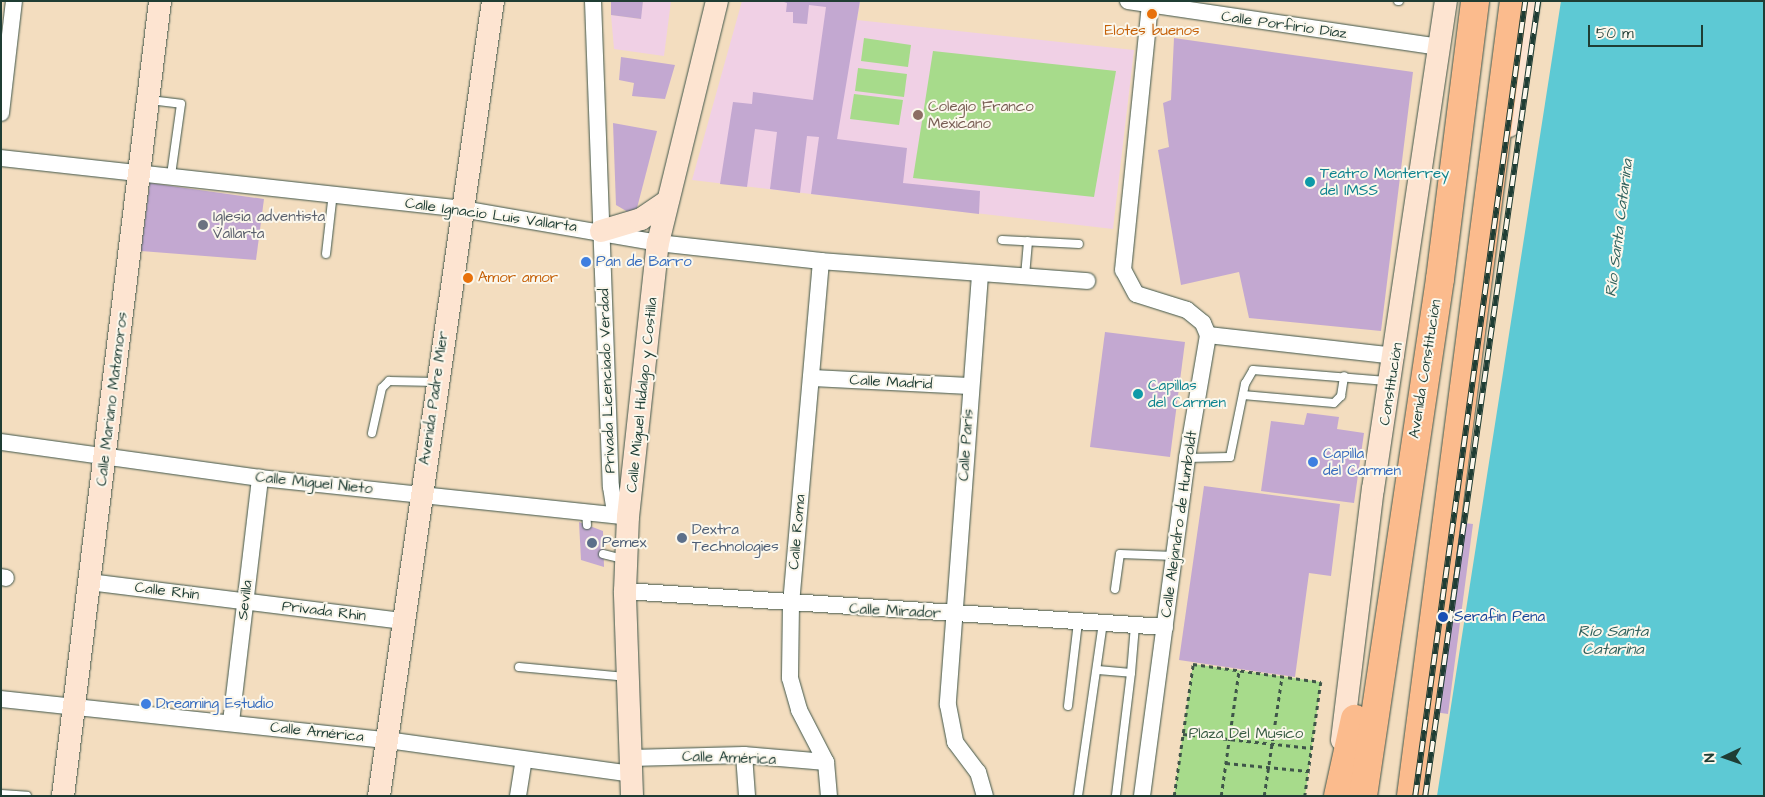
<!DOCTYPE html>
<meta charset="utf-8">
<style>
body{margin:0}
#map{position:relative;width:1765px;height:797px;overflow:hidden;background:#f3ddbf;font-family:"Architects Daughter",sans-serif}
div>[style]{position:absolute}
.built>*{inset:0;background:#f0d0e5}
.green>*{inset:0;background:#a7db8b}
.water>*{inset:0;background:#5dc9d4}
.building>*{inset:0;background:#c3a8d1}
.path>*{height:2.5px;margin-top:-1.25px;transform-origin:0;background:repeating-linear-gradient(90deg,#3f5549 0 4px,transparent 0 8px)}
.roads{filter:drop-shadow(0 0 1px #3f5549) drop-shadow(0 0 1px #3f5549)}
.lane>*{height:8px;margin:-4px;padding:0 4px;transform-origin:4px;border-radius:4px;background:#fff}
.street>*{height:16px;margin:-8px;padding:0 8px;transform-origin:8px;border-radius:8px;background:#fff}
.secondary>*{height:22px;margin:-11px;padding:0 11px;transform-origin:11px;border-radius:11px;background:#fde4d1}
.highway>*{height:28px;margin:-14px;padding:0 14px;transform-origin:14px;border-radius:14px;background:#fbbb8d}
.rail>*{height:5.5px;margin-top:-2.75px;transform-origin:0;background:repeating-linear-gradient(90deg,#fbf7ec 0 11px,#1f3d34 0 22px);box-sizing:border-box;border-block:1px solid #1f3d34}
.dots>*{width:14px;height:14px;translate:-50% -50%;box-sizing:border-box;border:2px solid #fbf7ec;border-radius:50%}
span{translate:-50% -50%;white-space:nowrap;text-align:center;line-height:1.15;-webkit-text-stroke:4px #fbf7ec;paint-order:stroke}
.street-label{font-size:15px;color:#1f3d34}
.food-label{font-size:15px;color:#c56008}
.left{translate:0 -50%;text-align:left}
.education-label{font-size:15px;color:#785e54}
.culture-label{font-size:15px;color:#0d838f}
.worship-label{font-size:15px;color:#5b616d}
.shop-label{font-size:15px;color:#366cbe}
.service-label{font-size:15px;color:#4e5e75}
.transit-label{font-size:15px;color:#164399}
.park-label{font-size:15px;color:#3a5d45}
.water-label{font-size:16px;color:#2e605c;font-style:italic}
.frame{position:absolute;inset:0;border:2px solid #1f3d34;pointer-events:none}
.north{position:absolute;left:1700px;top:732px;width:50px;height:50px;-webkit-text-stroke:4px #fbf7ec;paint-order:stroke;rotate:267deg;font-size:14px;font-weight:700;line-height:20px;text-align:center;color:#1f3d34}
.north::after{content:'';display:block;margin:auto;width:18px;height:22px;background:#1f3d34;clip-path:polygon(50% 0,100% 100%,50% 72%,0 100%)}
.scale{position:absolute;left:1588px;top:25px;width:115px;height:22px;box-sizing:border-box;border:2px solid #1f3d34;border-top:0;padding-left:6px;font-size:15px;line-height:18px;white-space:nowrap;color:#1f3d34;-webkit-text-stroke:4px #fbf7ec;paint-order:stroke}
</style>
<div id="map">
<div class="built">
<div style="clip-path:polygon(643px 1px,671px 1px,664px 56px,614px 49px,611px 15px,640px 19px)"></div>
<div style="clip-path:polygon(742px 1px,860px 1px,857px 20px,1134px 50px,1113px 229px,692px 180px)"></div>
</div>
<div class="green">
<div style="clip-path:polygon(864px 38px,911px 45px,908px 67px,861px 61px)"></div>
<div style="clip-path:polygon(933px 51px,1116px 71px,1094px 197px,913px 178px)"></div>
<div style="clip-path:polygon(858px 68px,907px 74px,904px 97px,855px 91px)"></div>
<div style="clip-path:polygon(854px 94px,903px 100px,899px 125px,850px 119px)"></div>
<div style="clip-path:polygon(1193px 664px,1321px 682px,1305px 796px,1174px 796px)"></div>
</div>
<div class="water">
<div style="clip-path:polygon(1561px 1px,1764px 1px,1764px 796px,1437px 796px)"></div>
</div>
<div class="building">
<div style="clip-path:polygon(611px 1px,643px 1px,641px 19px,611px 15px)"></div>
<div style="clip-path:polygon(781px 1px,860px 1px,837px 139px,907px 148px,903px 183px,980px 191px,979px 214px,811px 194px,819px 137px,807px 136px,800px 193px,770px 189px,777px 132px,755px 129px,747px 187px,720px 184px,733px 102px,752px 104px,753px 92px,813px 100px,826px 7px,809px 5px,807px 24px,793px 23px,793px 12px,786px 12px,787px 3px)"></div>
<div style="clip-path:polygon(1174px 38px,1413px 72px,1381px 331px,1249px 318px,1239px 272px,1181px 285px,1158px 150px,1169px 147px,1163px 103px,1171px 100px)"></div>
<div style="clip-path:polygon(621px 57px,675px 65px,665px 99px,632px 96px,634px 83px,619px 80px)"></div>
<div style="clip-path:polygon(613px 123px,657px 131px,637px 208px,628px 212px,616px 205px)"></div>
<div style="clip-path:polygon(150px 183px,264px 199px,256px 260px,141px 251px)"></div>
<div style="clip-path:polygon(1105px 332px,1185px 342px,1170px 457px,1090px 447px)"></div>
<div style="clip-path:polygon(1307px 413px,1339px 417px,1337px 429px,1364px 433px,1354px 503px,1261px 491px,1271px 421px,1304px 425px)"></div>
<div style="clip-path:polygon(1204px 486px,1340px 504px,1331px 576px,1309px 573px,1295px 677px,1179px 660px)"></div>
<div style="clip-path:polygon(1439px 520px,1473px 524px,1448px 714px,1414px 709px)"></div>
<div style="clip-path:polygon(579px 522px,603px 531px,604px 567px,581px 560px)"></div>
</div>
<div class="path">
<div style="left:1183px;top:734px;width:129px;rotate:6.2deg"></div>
<div style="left:1226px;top:763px;width:82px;rotate:5.6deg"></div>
<div style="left:1174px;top:796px;width:133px;rotate:-81.8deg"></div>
<div style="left:1193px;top:664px;width:129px;rotate:8deg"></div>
<div style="left:1321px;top:682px;width:115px;rotate:98deg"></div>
<div style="left:1221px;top:796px;width:127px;rotate:-81.9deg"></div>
<div style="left:1264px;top:796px;width:121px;rotate:-81.5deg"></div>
</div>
<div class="roads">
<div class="lane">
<div style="left:1398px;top:1px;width:1px"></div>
<div style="left:150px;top:100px;width:31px;rotate:7deg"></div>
<div style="left:181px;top:104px;width:72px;rotate:98deg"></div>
<div style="left:1002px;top:240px;width:77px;rotate:3deg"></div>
<div style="left:326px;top:254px;width:61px;rotate:-83.5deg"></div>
<div style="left:1025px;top:276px;width:35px;rotate:-85deg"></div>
<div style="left:1243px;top:395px;width:91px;rotate:5deg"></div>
<div style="left:1334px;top:403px;width:10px;rotate:-45deg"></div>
<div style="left:1341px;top:396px;width:20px;rotate:-81deg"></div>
<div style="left:372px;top:433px;width:46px;rotate:-77.5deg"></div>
<div style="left:382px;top:388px;width:10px;rotate:-45deg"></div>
<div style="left:389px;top:381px;width:47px;rotate:1.2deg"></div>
<div style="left:1187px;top:458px;width:43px;rotate:-1.3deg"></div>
<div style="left:1230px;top:457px;width:75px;rotate:-78.4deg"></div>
<div style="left:1245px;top:384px;width:16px;rotate:-60deg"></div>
<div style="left:1253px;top:370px;width:134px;rotate:4.7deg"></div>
<div style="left:586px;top:511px;width:14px;rotate:86deg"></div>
<div style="left:603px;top:554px;width:21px;rotate:14deg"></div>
<div style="left:1115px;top:589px;width:35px;rotate:-82deg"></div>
<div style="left:1120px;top:554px;width:55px;rotate:2.1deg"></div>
<div style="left:519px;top:667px;width:107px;rotate:5.3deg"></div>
<div style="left:1098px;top:670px;width:33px;rotate:5deg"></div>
<div style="left:1131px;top:673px;width:124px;rotate:97deg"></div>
<div style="left:1131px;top:673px;width:48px;rotate:-85.2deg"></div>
<div style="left:1068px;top:706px;width:85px;rotate:-83.2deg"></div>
<div style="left:1px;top:794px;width:26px;rotate:4deg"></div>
<div style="left:1078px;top:796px;width:175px;rotate:-81.8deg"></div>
</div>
<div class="street">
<div style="left:593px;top:1px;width:486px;rotate:87.9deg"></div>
<div style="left:611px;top:487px;width:18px;rotate:81deg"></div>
<div style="left:614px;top:505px;width:17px;rotate:25deg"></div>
<div style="left:1128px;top:1px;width:315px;rotate:8.4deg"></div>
<div style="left:1px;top:113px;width:113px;rotate:-83.4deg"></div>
<div style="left:1px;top:158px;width:464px;rotate:6.3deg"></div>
<div style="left:462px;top:209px;width:199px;rotate:9.8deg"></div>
<div style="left:658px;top:243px;width:164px;rotate:6.3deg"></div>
<div style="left:821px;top:261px;width:267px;rotate:4.3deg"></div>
<div style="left:821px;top:261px;width:344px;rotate:95deg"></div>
<div style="left:791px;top:604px;width:74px;rotate:90.8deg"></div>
<div style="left:790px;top:678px;width:33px;rotate:74deg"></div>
<div style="left:799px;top:710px;width:59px;rotate:62.6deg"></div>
<div style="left:826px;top:762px;width:34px;rotate:85deg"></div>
<div style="left:980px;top:275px;width:431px;rotate:94.3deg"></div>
<div style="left:948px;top:705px;width:38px;rotate:79deg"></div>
<div style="left:955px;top:742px;width:38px;rotate:53deg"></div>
<div style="left:978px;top:772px;width:25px;rotate:74deg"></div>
<div style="left:1208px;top:335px;width:189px;rotate:6.4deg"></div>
<div style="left:811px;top:378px;width:160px;rotate:2.9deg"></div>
<div style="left:1px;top:442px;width:261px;rotate:7.9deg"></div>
<div style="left:260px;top:478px;width:370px;rotate:6deg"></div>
<div style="left:1px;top:577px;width:5px;rotate:11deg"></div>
<div style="left:89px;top:582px;width:317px;rotate:7.1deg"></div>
<div style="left:625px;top:591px;width:541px;rotate:3.81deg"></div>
<div style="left:1px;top:699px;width:388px;rotate:6.1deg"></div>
<div style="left:387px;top:740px;width:246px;rotate:7.9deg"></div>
<div style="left:231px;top:722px;width:246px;rotate:-83.2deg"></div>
<div style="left:744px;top:755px;width:41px;rotate:85.8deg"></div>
<div style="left:631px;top:758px;width:113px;rotate:-1.5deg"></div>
<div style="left:744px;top:755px;width:82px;rotate:4.9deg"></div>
<div style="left:518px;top:796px;width:36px;rotate:-81deg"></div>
<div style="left:1142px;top:796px;width:341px;rotate:-82.4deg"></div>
<div style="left:1187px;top:458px;width:125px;rotate:-80.3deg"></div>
<div style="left:1208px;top:335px;width:13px;rotate:-113deg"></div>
<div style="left:1203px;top:323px;width:21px;rotate:-141deg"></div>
<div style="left:1187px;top:310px;width:53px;rotate:-162.6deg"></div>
<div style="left:1136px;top:294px;width:27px;rotate:-118deg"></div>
<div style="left:1123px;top:270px;width:266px;rotate:-84.2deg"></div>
</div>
<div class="secondary">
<div style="left:1509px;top:126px;width:127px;rotate:-80.9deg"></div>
<div style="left:601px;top:231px;width:42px;rotate:-16.7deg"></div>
<div style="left:641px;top:219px;width:32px;rotate:-34deg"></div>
<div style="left:1342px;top:740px;width:253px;rotate:-83deg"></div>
<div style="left:1373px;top:489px;width:493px;rotate:-81.5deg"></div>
<div style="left:63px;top:796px;width:801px;rotate:-83.04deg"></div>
<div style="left:379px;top:796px;width:803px;rotate:-81.84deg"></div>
<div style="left:632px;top:796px;width:205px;rotate:-92deg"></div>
<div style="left:625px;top:591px;width:74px;rotate:-87.7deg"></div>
<div style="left:628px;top:517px;width:276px;rotate:-83.8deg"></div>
<div style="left:658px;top:243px;width:249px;rotate:-76.3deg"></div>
</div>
<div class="highway">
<div style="left:1338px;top:796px;width:79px;rotate:-77.6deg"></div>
<div style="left:1363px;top:796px;width:523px;rotate:-81.53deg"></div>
<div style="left:1440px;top:279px;width:280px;rotate:-82.8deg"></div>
<div style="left:1411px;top:796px;width:802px;rotate:-82.62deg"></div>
</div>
</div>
<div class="rail">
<div style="left:1415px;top:796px;width:803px;rotate:-82.12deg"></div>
<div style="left:1425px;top:796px;width:803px;rotate:-81.91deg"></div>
</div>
<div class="dots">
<div style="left:1152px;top:14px;background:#e8710a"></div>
<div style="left:918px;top:115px;background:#8d6e63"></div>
<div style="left:1310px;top:182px;background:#0f9aa8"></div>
<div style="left:203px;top:225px;background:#6b7280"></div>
<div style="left:586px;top:262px;background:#3f7fe0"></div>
<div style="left:468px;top:278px;background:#e8710a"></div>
<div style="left:1138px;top:394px;background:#0f9aa8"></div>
<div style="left:1313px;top:462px;background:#3f7fe0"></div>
<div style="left:682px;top:538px;background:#5c6f8a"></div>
<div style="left:592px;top:543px;background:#5c6f8a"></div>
<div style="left:1443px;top:617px;background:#1a4fb4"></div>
<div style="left:146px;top:704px;background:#3f7fe0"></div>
</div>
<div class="street-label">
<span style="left:1284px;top:25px;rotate:8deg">Calle Porfirio Díaz</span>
<span style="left:491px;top:215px;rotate:8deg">Calle Ignacio Luis Vallarta</span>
<span style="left:1425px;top:369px;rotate:-81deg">Avenida Constitución</span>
<span style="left:607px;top:381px;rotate:-92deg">Privada Licenciado Verdad</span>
<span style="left:891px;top:382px;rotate:3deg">Calle Madrid</span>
<span style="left:1391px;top:384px;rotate:-81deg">Constitución</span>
<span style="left:642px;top:395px;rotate:-84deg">Calle Miguel Hidalgo y Costilla</span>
<span style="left:434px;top:398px;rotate:-82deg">Avenida Padre Mier</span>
<span style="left:112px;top:399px;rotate:-83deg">Calle Mariano Matamoros</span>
<span style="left:966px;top:445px;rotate:-86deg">Calle París</span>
<span style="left:314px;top:483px;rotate:6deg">Calle Miguel Nieto</span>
<span style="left:1179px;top:524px;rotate:-82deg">Calle Alejandro de Humboldt</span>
<span style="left:797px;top:532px;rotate:-85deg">Calle Roma</span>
<span style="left:167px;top:591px;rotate:7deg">Calle Rhin</span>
<span style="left:245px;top:600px;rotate:-83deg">Sevilla</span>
<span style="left:324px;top:611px;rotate:7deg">Privada Rhin</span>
<span style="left:895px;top:611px;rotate:3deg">Calle Mirador</span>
<span style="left:317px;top:732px;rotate:6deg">Calle América</span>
<span style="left:729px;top:758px;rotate:2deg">Calle América</span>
</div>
<div class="food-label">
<span style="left:1152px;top:31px">Elotes buenos</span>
<span class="left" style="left:478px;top:278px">Amor amor</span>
</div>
<div class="education-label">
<span class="left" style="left:928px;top:115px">Colegio Franco<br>Mexicano</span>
</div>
<div class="culture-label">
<span class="left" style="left:1320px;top:182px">Teatro Monterrey<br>del IMSS</span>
<span class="left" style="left:1148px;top:394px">Capillas<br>del Carmen</span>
</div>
<div class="worship-label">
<span class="left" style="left:213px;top:225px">Iglesia adventista<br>Vallarta</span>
</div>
<div class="shop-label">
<span class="left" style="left:596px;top:262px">Pan de Barro</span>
<span class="left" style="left:1323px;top:462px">Capilla<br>del Carmen</span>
<span class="left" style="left:156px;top:704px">Dreaming Estudio</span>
</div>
<div class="service-label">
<span class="left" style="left:692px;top:538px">Dextra<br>Technologies</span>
<span class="left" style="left:602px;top:543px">Pemex</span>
</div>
<div class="transit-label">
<span class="left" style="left:1454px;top:617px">Serafin Pena</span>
</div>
<div class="park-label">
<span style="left:1246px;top:734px">Plaza Del Musico</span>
</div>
<div class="water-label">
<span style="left:1619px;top:228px;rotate:-83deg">Río Santa Catarina</span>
<span style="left:1613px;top:640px">Río Santa<br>Catarina</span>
</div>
<div class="frame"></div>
<div class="north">N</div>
<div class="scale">50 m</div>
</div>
